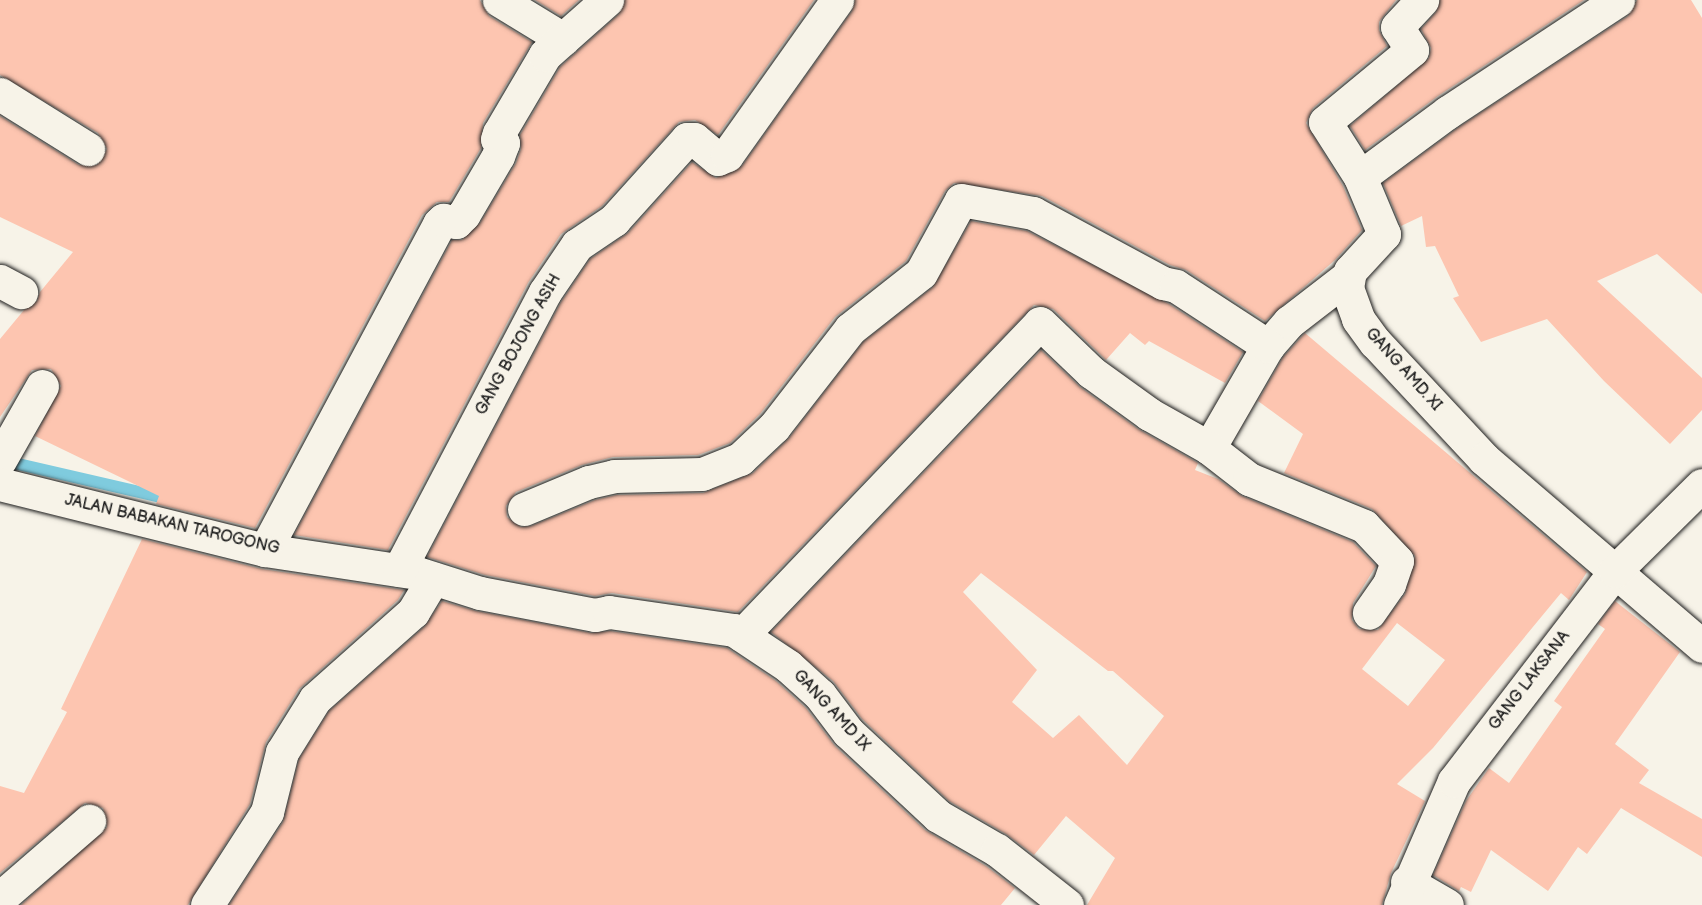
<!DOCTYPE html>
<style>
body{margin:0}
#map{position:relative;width:1702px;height:905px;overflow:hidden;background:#f7f3e8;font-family:"Balsamiq Sans",sans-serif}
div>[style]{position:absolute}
.stream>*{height:12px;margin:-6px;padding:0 6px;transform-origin:6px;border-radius:6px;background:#7fcbde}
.building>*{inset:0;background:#fdc5b0}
.roads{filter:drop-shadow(0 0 2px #1c1c1c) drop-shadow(0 0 2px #1c1c1c)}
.minor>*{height:33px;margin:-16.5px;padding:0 16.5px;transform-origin:16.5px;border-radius:16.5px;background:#f7f3e8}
span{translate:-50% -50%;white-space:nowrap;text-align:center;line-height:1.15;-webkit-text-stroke:6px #f7f3e8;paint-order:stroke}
.street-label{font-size:16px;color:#1c1c1c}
</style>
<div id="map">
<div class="stream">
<div style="left:1px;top:460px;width:178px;rotate:13deg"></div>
</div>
<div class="building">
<div style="clip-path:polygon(0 0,480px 0,489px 16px,532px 42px,483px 123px,481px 148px,449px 202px,437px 202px,422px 215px,255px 528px,156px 504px,159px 496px,35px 436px,61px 386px,51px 369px,32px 370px,0 417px,0 339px,24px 310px,37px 301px,40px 292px,73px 252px,0 217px,0 116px,79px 165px,97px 165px,107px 149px,98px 133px,0 75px)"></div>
<div style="clip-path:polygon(535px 0,579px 0,561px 16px)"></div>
<div style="clip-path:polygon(625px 0,814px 0,718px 135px,695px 120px,679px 122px,602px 206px,561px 234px,528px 283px,388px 550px,294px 535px,452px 240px,462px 240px,480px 223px,516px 163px,521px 149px,520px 135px,560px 67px,619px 14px)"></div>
<div style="clip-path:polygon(855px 0,1396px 0,1379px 22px,1379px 30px,1387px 46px,1313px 108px,1306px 123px,1343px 186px,1362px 230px,1335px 260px,1265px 321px,1186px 270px,1170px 265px,1042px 196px,954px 183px,945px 191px,906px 261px,835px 317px,760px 414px,730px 443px,698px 455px,613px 457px,582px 465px,516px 492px,506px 506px,507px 517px,521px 527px,531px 526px,595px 500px,616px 495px,703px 493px,753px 473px,789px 438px,863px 342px,933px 287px,971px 221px,1027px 231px,1169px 304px,1243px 352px,1225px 383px,1149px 341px,1145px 345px,1130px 333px,1106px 360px,1053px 309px,1034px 305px,738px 612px,612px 593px,595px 596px,485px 575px,427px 557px,561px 302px,590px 259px,628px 233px,692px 162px,716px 178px,742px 166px,852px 11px)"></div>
<div style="clip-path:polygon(1440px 0,1584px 0,1438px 96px,1365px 150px,1350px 126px,1429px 58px,1431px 48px,1421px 29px,1436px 12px)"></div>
<div style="clip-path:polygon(1637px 0,1691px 0,1702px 18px,1702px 294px,1657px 254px,1597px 281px,1702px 378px,1702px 410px,1670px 444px,1604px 381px,1547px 319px,1481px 342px,1453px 298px,1459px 296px,1435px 246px,1426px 247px,1422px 216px,1401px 226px,1383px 183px,1459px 127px,1628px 16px)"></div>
<div style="clip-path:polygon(evenodd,1305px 333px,1587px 572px,1569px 600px,1561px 593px,1433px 748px,1397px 784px,1425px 801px,1391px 873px,1382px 905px,1087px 905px,1115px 858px,1066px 816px,1034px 855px,1006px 834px,949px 801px,862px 719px,833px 681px,771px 632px,1041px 350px,1080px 387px,1138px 429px,1198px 463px,1195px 470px,1218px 479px,1242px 496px,1353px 542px,1376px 566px,1353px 603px,1352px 620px,1359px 629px,1378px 630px,1405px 594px,1415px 556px,1372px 509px,1284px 473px,1303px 434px,1258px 401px,1283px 357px,1305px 333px,981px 573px,1108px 671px,1113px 671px,1164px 716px,1127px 765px,1079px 715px,1053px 738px,1012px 702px,1037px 670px,963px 592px,981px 573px,1305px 333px,1397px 623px,1445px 660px,1408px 706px,1362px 669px,1397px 623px)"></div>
<div style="clip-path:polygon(142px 539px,262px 569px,404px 590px,398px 600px,299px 689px,266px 742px,250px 804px,188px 905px,21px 905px,107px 827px,103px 808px,85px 803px,0 873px,0 786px,24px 793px,67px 712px,61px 709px)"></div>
<div style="clip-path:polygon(442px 601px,476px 611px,591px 633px,610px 631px,727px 648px,776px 681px,806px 708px,835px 746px,925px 830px,986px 866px,1015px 888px,1001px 905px,229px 905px,283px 822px,299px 759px,329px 711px,425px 626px)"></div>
<div style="clip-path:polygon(1615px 601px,1680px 652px,1615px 744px,1649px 770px,1639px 783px,1702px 819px,1702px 857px,1621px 808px,1587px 854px,1578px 847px,1548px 891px,1491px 850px,1471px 892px,1461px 887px,1459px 891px,1433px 875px,1466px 801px,1489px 768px,1509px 783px,1562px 707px,1554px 701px,1605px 629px,1598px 624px)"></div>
</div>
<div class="roads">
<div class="minor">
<div style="left:499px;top:0;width:75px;rotate:31.4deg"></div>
<div style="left:1618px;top:0;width:204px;rotate:146.6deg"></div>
<div style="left:1448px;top:112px;width:109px;rotate:143.5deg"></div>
<div style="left:1360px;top:177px;width:62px;rotate:67.2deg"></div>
<div style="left:1384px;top:234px;width:50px;rotate:132.6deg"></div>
<div style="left:1350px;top:271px;width:17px;rotate:100deg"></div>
<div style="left:1347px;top:288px;width:33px;rotate:70deg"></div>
<div style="left:1358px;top:319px;width:29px;rotate:54deg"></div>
<div style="left:1375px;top:342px;width:160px;rotate:47deg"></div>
<div style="left:1484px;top:459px;width:287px;rotate:40.6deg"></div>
<div style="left:0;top:94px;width:104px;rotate:32deg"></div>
<div style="left:1360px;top:177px;width:65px;rotate:-122.5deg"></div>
<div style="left:1325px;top:122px;width:113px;rotate:-39.6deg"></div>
<div style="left:1412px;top:50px;width:27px;rotate:-123deg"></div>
<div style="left:1397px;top:27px;width:37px;rotate:-47deg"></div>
<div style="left:0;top:281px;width:24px;rotate:28deg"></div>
<div style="left:1209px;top:448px;width:118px;rotate:-60deg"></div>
<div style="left:1268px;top:346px;width:32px;rotate:-49deg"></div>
<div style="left:1289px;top:322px;width:72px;rotate:-37.7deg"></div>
<div style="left:0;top:460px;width:85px;rotate:-60.4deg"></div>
<div style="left:0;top:484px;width:273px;rotate:14deg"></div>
<div style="left:265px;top:550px;width:154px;rotate:8.6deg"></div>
<div style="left:417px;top:573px;width:66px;rotate:17.6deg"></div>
<div style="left:480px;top:593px;width:117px;rotate:10.8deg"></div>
<div style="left:595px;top:615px;width:14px;rotate:-12deg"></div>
<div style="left:609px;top:612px;width:126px;rotate:8.2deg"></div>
<div style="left:734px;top:630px;width:65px;rotate:33.7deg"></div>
<div style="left:788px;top:666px;width:43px;rotate:42.2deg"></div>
<div style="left:820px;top:695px;width:46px;rotate:52.9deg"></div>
<div style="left:848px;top:732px;width:123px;rotate:43deg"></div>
<div style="left:938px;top:816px;width:68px;rotate:30deg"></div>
<div style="left:997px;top:850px;width:89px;rotate:38.2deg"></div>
<div style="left:524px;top:509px;width:70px;rotate:-22.6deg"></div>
<div style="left:589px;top:482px;width:26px;rotate:-13deg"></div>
<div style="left:614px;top:476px;width:88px;rotate:-1.3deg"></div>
<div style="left:702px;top:474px;width:41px;rotate:-21.5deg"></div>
<div style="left:740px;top:459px;width:47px;rotate:-43.3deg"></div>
<div style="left:774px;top:427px;width:124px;rotate:-52.2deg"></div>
<div style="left:850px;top:329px;width:90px;rotate:-38.3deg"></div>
<div style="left:921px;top:273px;width:83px;rotate:-61.3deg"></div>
<div style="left:961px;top:200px;width:73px;rotate:10.2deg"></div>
<div style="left:1033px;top:213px;width:148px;rotate:28.3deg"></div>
<div style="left:1163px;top:283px;width:13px;rotate:13deg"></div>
<div style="left:1176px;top:286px;width:110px;rotate:33.1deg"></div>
<div style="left:265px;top:550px;width:370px;rotate:-61.9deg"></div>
<div style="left:439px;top:224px;width:6px;rotate:-45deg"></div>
<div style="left:443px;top:220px;width:13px;rotate:9deg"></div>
<div style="left:456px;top:222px;width:11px;rotate:-45deg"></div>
<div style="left:464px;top:214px;width:67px;rotate:-59.6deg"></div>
<div style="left:498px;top:156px;width:14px;rotate:-69deg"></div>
<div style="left:503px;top:143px;width:7px;rotate:-146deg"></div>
<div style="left:497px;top:139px;width:6px;rotate:-72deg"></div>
<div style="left:499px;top:133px;width:91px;rotate:-59.5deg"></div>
<div style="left:545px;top:55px;width:83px;rotate:-41.6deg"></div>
<div style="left:399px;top:570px;width:314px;rotate:-62.3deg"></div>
<div style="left:545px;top:292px;width:57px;rotate:-55.8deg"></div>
<div style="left:577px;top:245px;width:45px;rotate:-34deg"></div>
<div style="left:614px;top:220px;width:109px;rotate:-48deg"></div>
<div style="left:687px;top:139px;width:7px"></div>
<div style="left:694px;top:139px;width:31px;rotate:40deg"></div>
<div style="left:718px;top:159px;width:10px;rotate:-24deg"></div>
<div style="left:727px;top:155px;width:190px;rotate:-54.6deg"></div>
<div style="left:742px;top:635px;width:431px;rotate:-46.3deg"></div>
<div style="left:1040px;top:323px;width:71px;rotate:43.9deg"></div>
<div style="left:1091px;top:372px;width:72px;rotate:35.9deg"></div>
<div style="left:1149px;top:414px;width:69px;rotate:29.5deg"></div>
<div style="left:1209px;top:448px;width:51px;rotate:37.8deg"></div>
<div style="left:1249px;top:479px;width:124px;rotate:22.2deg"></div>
<div style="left:1364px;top:526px;width:48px;rotate:46.7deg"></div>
<div style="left:1397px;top:561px;width:24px;rotate:109deg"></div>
<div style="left:1389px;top:584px;width:35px;rotate:125deg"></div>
<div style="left:1407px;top:882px;width:46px;rotate:29.9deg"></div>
<div style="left:0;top:898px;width:118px;rotate:-40.9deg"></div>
<div style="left:207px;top:905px;width:111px;rotate:-57.2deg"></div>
<div style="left:267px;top:812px;width:62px;rotate:-76deg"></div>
<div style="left:282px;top:752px;width:62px;rotate:-58.1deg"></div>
<div style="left:315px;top:699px;width:131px;rotate:-41.6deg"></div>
<div style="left:413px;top:612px;width:39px;rotate:-59deg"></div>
<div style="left:1400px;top:905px;width:135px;rotate:-66.5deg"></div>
<div style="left:1454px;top:781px;width:265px;rotate:-52.5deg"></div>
<div style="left:1615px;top:571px;width:122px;rotate:-44.7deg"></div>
</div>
</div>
<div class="street-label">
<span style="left:519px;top:345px;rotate:-61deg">GANG BOJONG ASIH</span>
<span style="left:1403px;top:370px;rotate:48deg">GANG AMD. XI</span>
<span style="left:172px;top:525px;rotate:13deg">JALAN BABAKAN TAROGONG</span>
<span style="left:1530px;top:681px;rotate:-52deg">GANG LAKSANA</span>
<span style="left:831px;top:711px;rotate:47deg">GANG AMD IX</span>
</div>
</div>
